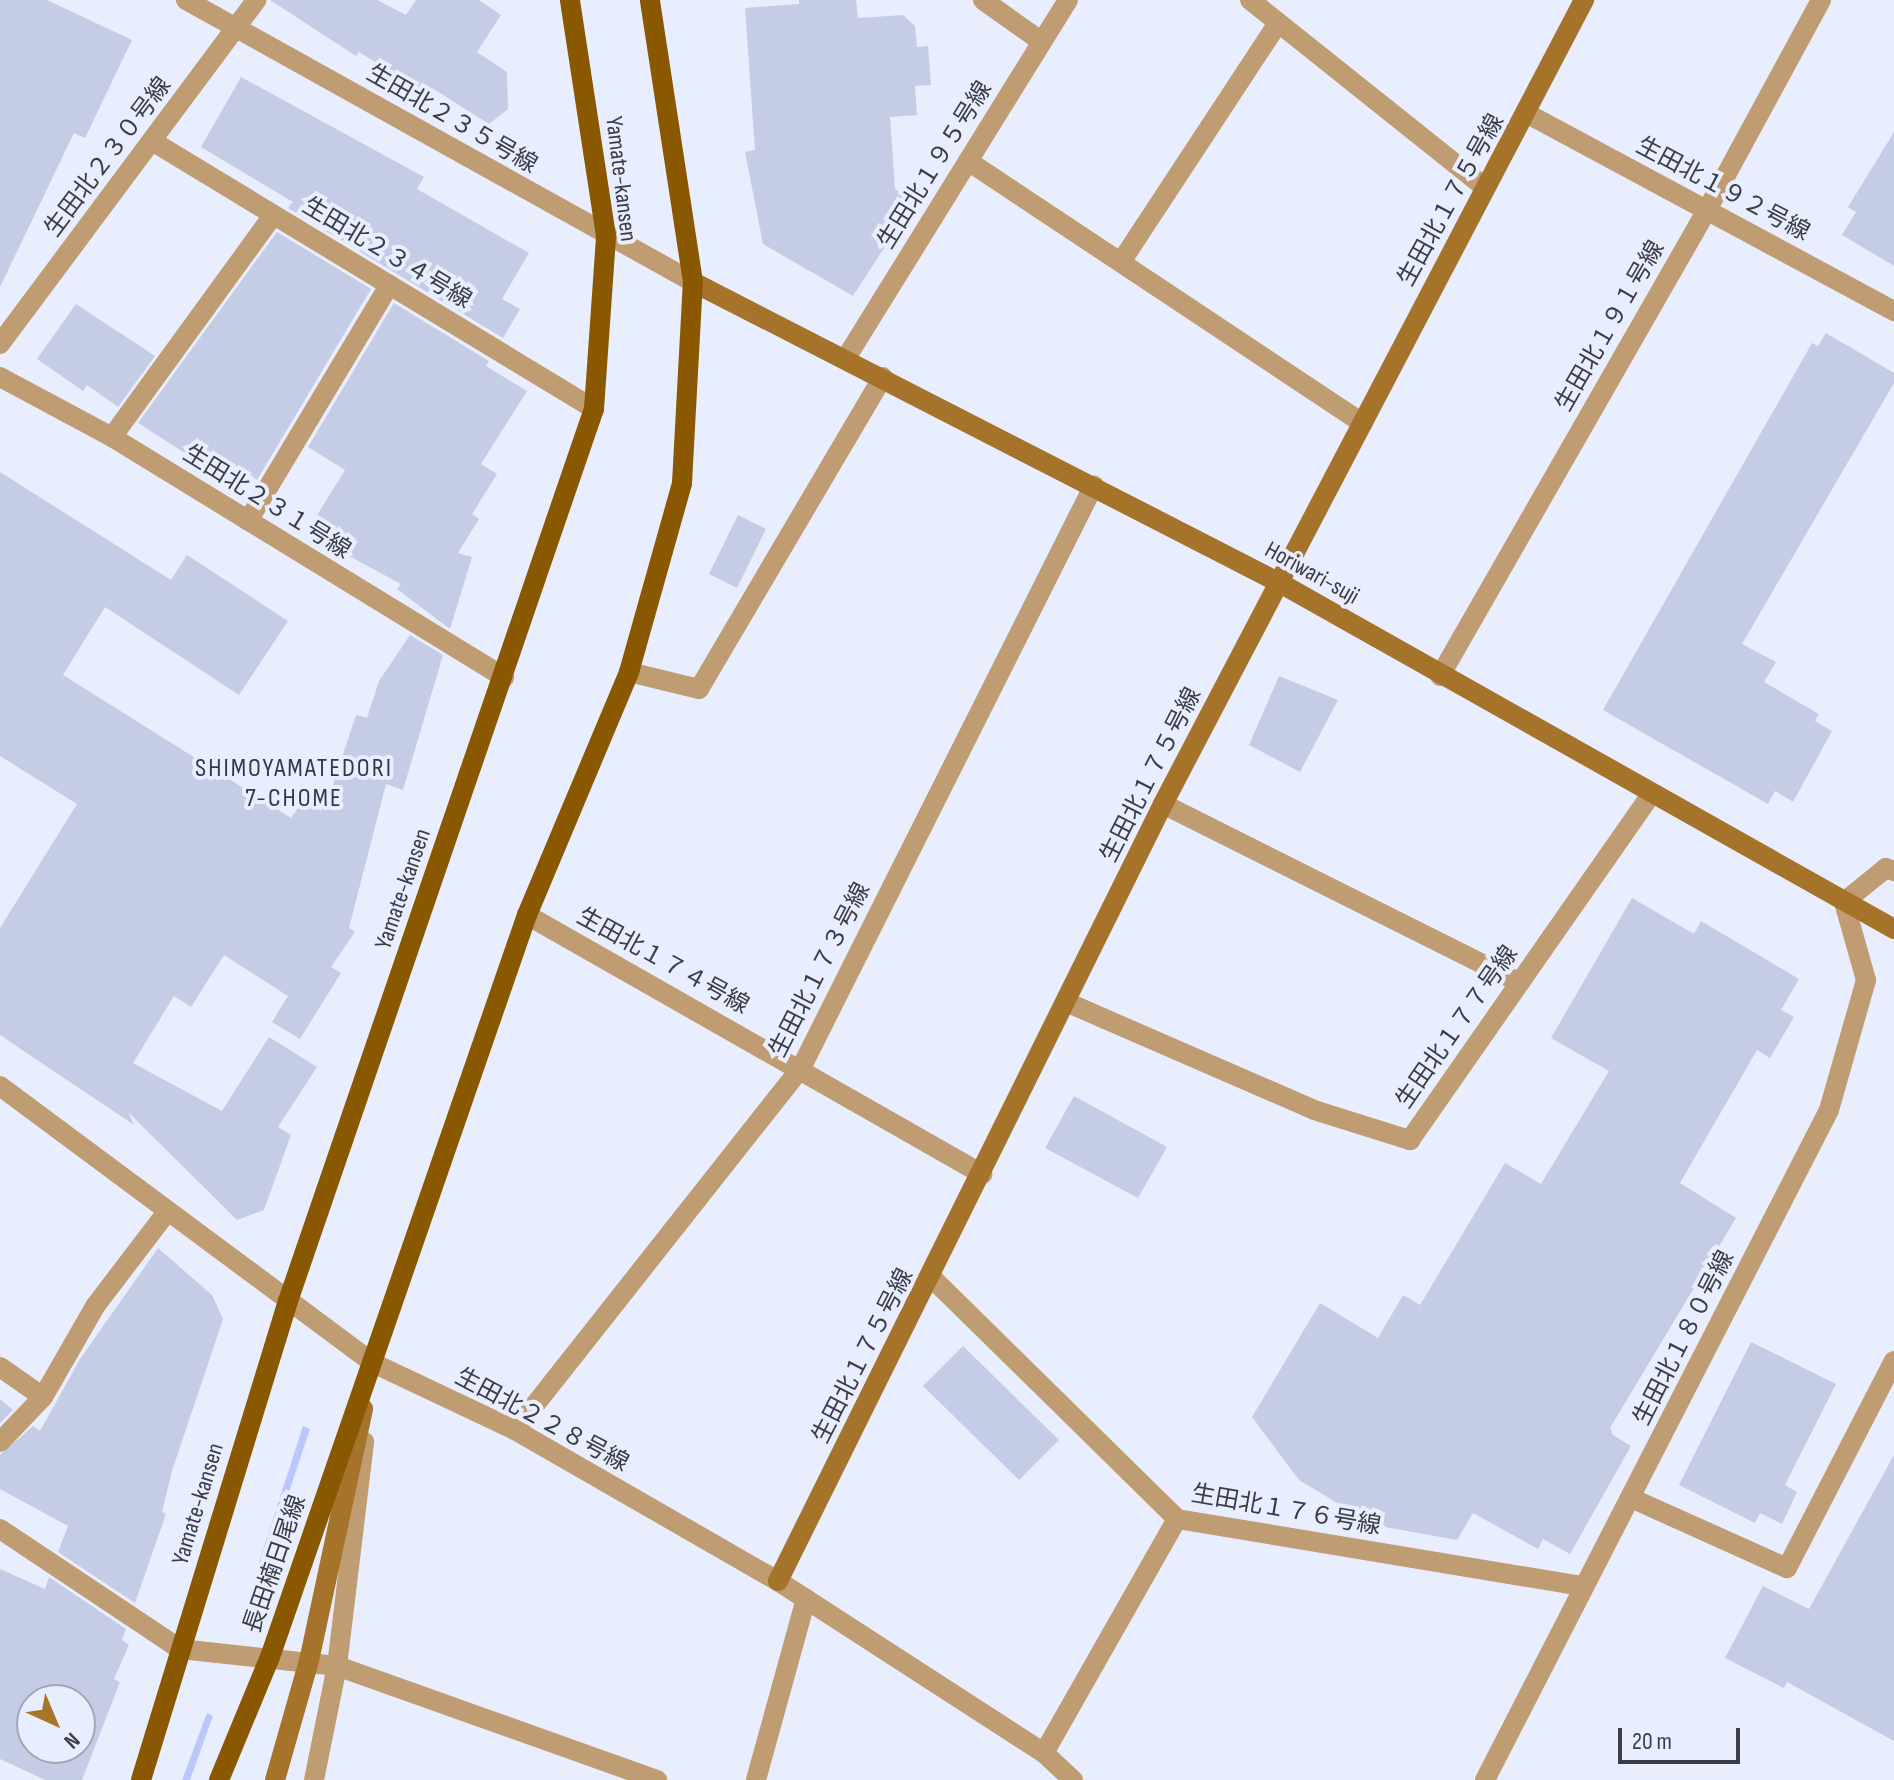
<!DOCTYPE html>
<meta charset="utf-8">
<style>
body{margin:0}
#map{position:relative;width:1894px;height:1780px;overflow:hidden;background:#e9eefe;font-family:"Sofia Sans Condensed","Noto Sans JP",sans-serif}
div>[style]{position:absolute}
.green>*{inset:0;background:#b9c7fa}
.building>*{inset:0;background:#c5cce6}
.street>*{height:20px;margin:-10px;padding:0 10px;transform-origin:10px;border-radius:10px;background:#bf9c71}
.secondary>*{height:20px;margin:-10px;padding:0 10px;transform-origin:10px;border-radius:10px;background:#a5732a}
.primary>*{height:20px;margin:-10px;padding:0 10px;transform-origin:10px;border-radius:10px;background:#8a5800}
span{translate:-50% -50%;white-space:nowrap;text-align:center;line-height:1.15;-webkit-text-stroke:8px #e9eefe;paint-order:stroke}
.street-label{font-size:24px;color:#3a3d47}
.neighbourhood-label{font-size:26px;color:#32384c;letter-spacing:2px}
.north{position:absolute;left:16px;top:1684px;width:80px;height:80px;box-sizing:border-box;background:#e9eefe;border:2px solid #a3a7b5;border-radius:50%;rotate:136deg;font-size:22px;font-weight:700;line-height:32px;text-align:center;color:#3a3d47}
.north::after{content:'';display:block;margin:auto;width:28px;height:36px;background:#a7742c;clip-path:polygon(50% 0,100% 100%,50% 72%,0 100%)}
.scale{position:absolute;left:1618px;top:1728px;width:122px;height:36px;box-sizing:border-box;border:4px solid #3a3d47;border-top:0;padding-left:10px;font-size:24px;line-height:28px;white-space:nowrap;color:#3a3d47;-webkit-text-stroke:6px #e9eefe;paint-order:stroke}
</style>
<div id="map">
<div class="green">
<div style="clip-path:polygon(303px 1426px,310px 1429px,259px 1582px,253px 1581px)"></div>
<div style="clip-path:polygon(207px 1713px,213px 1716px,190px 1780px,182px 1780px)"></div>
</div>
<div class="building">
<div style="clip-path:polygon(0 0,47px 0,132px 40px,85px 138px,74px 133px,0 287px)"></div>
<div style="clip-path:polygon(270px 0,377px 0,406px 15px,416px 0,479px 0,501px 15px,477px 52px,507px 72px,508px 109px,489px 124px,432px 88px,428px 94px,359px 52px,356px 56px)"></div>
<div style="clip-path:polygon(799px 0,856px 0,858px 18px,903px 15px,915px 26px,917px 47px,928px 46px,931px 85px,915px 86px,917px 115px,890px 117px,895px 189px,914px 202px,853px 296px,763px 244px,745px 152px,755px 150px,745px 8px,799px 4px)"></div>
<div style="clip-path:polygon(241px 77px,424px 177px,417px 189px,529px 253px,502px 299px,520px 309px,503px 338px,288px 208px,293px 202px,201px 147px)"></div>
<div style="clip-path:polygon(1894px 132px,1894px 266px,1842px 235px,1856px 212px,1848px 207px)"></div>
<div style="clip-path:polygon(277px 232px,371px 289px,257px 480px,220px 455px,210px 469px,138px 423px)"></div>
<div style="clip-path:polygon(394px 303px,489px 361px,486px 366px,527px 391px,481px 464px,497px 474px,472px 514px,479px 519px,458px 553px,472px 557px,450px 629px,397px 589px,401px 584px,306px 533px,345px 470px,308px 447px)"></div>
<div style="clip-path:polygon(76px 304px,155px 356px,118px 407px,87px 385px,83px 391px,37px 359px)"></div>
<div style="clip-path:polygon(1826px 333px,1894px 373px,1894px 383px,1742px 644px,1776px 662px,1764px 682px,1819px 714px,1815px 721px,1832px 731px,1793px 802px,1775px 791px,1768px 804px,1603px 710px,1812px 343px,1818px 346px)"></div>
<div style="clip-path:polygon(0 472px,171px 580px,187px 555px,288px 621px,239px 695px,105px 607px,63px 675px,291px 818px,315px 784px,330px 794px,356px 715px,367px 718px,379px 681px,410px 635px,443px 655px,403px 790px,386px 784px,349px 928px,355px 932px,331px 967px,341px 973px,300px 1039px,272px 1022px,288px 996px,224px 955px,191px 1007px,174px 996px,133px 1063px,222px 1111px,269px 1037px,317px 1067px,278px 1127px,291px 1135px,264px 1210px,237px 1220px,128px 1112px,134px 1125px,0 1035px,0 928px,77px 804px,0 756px)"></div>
<div style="clip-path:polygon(738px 515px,766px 529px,737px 588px,709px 574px)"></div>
<div style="clip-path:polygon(1279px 676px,1338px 700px,1300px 772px,1249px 745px)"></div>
<div style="clip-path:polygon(1632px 898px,1694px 934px,1701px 921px,1799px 979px,1781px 1010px,1794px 1017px,1770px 1058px,1757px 1050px,1680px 1183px,1736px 1218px,1610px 1428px,1613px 1435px,1631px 1446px,1570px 1554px,1543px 1539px,1538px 1549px,1473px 1513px,1457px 1540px,1374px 1525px,1299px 1480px,1252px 1417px,1320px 1303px,1378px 1338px,1403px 1295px,1420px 1305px,1505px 1163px,1541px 1184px,1609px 1071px,1551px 1038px)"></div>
<div style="clip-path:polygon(1074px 1096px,1167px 1147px,1138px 1198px,1045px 1148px)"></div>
<div style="clip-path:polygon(158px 1248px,212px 1295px,223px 1319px,172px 1471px,162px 1512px,166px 1514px,135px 1603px,58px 1552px,68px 1526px,0 1489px,0 1455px,33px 1426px,40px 1431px,80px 1359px)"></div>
<div style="clip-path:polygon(1751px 1342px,1836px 1384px,1785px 1485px,1797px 1492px,1782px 1524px,1760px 1513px,1755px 1523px,1679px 1485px)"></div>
<div style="clip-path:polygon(963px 1346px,1059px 1440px,1019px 1480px,923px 1386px)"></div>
<div style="clip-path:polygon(0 1399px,13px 1410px,0 1423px)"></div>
<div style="clip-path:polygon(1894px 1455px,1894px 1741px,1787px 1682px,1784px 1688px,1725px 1658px,1763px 1586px,1809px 1609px)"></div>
<div style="clip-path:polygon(evenodd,0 1569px,45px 1589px,49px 1577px,126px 1629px,122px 1640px,129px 1645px,114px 1679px,120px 1682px,82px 1780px,45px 1780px,0 1759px,0 1569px,32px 1700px,80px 1700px,80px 1748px,32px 1748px,32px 1700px)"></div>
</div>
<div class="street">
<div style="left:186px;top:0;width:580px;rotate:29.08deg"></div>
<div style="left:983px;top:0;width:72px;rotate:35.4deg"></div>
<div style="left:1250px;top:0;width:300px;rotate:38.6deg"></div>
<div style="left:1528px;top:114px;width:416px;rotate:28.3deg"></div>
<div style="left:152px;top:141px;width:517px;rotate:31.23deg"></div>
<div style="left:968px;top:161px;width:474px;rotate:33.6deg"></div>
<div style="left:1121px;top:262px;width:286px;rotate:-56.7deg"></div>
<div style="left:0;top:344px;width:429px;rotate:-53.3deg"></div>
<div style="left:846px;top:358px;width:421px;rotate:-58.2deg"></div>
<div style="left:0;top:377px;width:127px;rotate:28.2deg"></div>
<div style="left:112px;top:437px;width:460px;rotate:31.5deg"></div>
<div style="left:112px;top:437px;width:274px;rotate:-54deg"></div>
<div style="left:248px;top:521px;width:275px;rotate:-59.1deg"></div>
<div style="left:629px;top:672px;width:72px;rotate:13.7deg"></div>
<div style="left:699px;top:689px;width:362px;rotate:-59.5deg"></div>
<div style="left:1440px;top:676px;width:537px;rotate:-60.19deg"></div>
<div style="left:1707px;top:210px;width:239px;rotate:-61.5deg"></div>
<div style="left:1163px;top:804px;width:399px;rotate:26.6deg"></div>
<div style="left:527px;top:915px;width:524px;rotate:29.65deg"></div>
<div style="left:1066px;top:1002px;width:270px;rotate:23.5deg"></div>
<div style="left:1314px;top:1110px;width:101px;rotate:17.4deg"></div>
<div style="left:1410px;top:1140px;width:419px;rotate:-55.1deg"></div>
<div style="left:0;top:1086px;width:465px;rotate:36.6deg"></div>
<div style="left:373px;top:1363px;width:157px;rotate:25.3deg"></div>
<div style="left:515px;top:1430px;width:303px;rotate:29.9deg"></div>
<div style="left:778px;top:1581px;width:317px;rotate:32.9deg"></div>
<div style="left:1044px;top:1753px;width:40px;rotate:43deg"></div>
<div style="left:932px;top:1278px;width:344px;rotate:44.5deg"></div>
<div style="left:1177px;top:1519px;width:411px;rotate:9.4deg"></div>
<div style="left:0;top:1367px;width:52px;rotate:34.9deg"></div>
<div style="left:515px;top:1430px;width:461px;rotate:-51.7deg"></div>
<div style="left:801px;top:1068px;width:652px;rotate:-63.32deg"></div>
<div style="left:0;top:1442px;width:62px;rotate:-46.3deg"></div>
<div style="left:43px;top:1397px;width:106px;rotate:-60.1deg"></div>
<div style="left:96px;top:1305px;width:116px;rotate:-52.7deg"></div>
<div style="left:1631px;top:1498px;width:171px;rotate:24.2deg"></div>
<div style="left:1787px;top:1568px;width:233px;rotate:-62.7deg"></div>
<div style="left:0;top:1529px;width:216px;rotate:33.7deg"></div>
<div style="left:180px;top:1649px;width:158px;rotate:6.2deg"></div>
<div style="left:337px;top:1666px;width:340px;rotate:19.6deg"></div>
<div style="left:1044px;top:1753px;width:269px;rotate:-60.4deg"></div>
<div style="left:314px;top:1780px;width:116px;rotate:-78.6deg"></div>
<div style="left:337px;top:1666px;width:226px;rotate:-83.1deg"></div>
<div style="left:756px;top:1780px;width:188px;rotate:-74.6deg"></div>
<div style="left:1485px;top:1780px;width:753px;rotate:-62.82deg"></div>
<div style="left:1829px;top:1110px;width:135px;rotate:-74.1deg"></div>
<div style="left:1866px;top:980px;width:81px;rotate:-105.8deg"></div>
<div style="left:1844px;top:902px;width:54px;rotate:-39deg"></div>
<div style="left:1886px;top:868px;width:9px;rotate:21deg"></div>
</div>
<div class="secondary">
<div style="left:693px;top:282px;width:660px;rotate:27.15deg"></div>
<div style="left:1280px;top:583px;width:705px;rotate:29.4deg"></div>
<div style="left:778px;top:1581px;width:867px;rotate:-63.64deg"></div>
<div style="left:1163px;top:804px;width:908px;rotate:-62.36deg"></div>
<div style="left:275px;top:1780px;width:124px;rotate:-74.1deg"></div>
<div style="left:309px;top:1661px;width:258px;rotate:-77.9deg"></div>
</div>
<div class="primary">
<div style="left:141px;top:1780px;width:501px;rotate:-72.94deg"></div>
<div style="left:288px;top:1301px;width:943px;rotate:-71.07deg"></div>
<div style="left:594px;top:409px;width:173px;rotate:-86deg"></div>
<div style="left:606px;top:236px;width:239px;rotate:-98.7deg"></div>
<div style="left:219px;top:1780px;width:133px;rotate:-67.5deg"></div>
<div style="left:270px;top:1657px;width:785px;rotate:-70.9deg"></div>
<div style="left:527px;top:915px;width:264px;rotate:-67.2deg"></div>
<div style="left:629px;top:672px;width:196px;rotate:-74.3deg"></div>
<div style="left:682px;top:483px;width:201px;rotate:-86.9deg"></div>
<div style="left:693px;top:282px;width:285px;rotate:-98.7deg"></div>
</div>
<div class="street-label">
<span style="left:452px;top:119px;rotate:30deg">生田北２３５号線</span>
<span style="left:108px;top:157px;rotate:-53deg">生田北２３０号線</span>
<span style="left:935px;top:165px;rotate:-58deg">生田北１９５号線</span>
<span style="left:621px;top:179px;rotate:83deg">Yamate-kansen</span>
<span style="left:1723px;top:189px;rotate:28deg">生田北１９２号線</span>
<span style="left:1451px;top:200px;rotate:-61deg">生田北１７５号線</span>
<span style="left:387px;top:253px;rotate:31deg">生田北２３４号線</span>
<span style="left:1610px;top:326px;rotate:-60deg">生田北１９１号線</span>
<span style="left:267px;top:502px;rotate:32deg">生田北２３１号線</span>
<span style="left:1312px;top:573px;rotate:29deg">Horiwari-suji</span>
<span style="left:1151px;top:775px;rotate:-63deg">生田北１７５号線</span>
<span style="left:403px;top:889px;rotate:-71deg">Yamate-kansen</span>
<span style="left:663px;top:961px;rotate:29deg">生田北１７４号線</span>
<span style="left:820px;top:970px;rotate:-63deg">生田北１７３号線</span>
<span style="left:1457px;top:1027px;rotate:-55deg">生田北１７７号線</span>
<span style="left:1684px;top:1338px;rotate:-63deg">生田北１８０号線</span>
<span style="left:863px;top:1356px;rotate:-63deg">生田北１７５号線</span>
<span style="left:542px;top:1420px;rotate:28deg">生田北２２８号線</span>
<span style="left:198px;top:1504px;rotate:-73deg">Yamate-kansen</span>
<span style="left:1286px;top:1510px;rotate:10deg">生田北１７６号線</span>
<span style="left:275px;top:1564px;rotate:-71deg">長田楠日尾線</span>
</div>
<div class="neighbourhood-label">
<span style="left:294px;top:784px">SHIMOYAMATEDORI<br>7-CHOME</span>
</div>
<div class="north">N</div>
<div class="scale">20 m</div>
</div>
